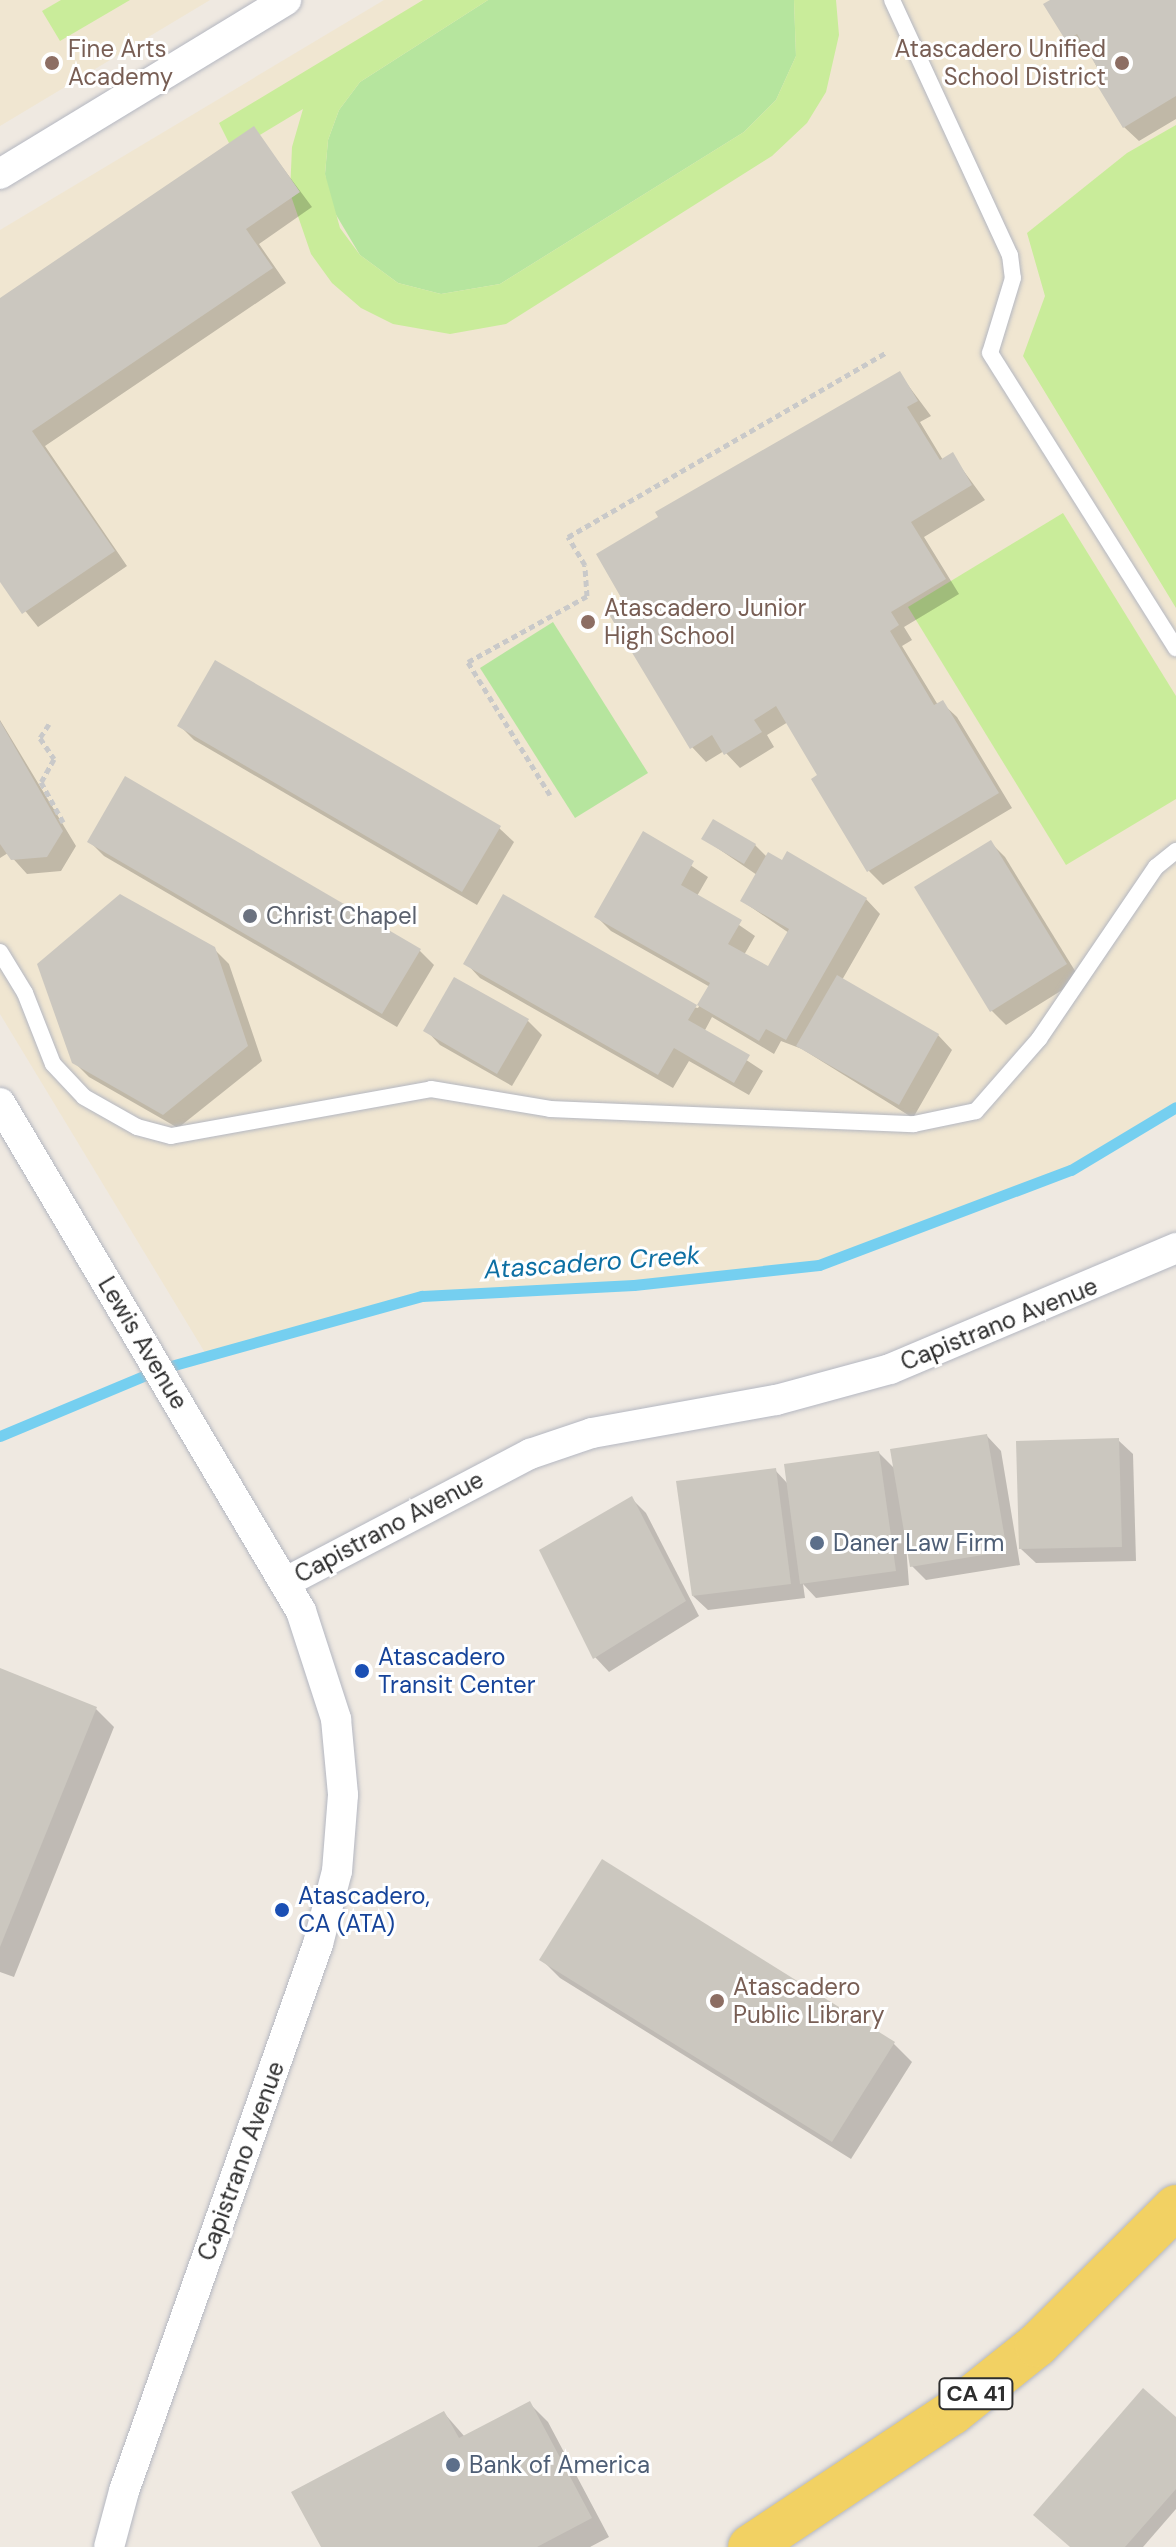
<!DOCTYPE html>
<style>
body{margin:0}
#map{position:relative;width:1176px;height:2547px;overflow:hidden;background:#efe9e1;font-family:"DM Sans",sans-serif}
div>[style]{position:absolute}
.education>*{inset:0;background:#f0e6d1}
.green>*{inset:0;background:#b6e59e}
.pitch>*{inset:0;background:#c9ec9a}
.shadow>*{inset:0;background:#0003}
.stream>*{height:11px;margin:-5.5px;padding:0 5.5px;transform-origin:5.5px;border-radius:5.5px;background:#75cff0}
.building>*{inset:0;background:#cbc7bf}
.path>*{height:5px;margin-top:-2.5px;transform-origin:0;background:repeating-linear-gradient(90deg,#c9c9c9 0 6px,transparent 0 10px)}
.roads{filter:drop-shadow(0 0 2px #b4b7c1) drop-shadow(0 0 2px #b4b7c1)}
.lane>*{height:16px;margin:-8px;padding:0 8px;transform-origin:8px;border-radius:8px;background:#fff}
.street>*{height:30px;margin:-15px;padding:0 15px;transform-origin:15px;border-radius:15px;background:#fff}
.primary>*{height:44px;margin:-22px;padding:0 22px;transform-origin:22px;border-radius:22px;background:#f2d163}
.dots>*{width:22px;height:22px;translate:-50% -50%;box-sizing:border-box;border:4px solid #fff;border-radius:50%}
span{translate:-50% -50%;white-space:nowrap;text-align:center;line-height:1.15;-webkit-text-stroke:6px #fff;paint-order:stroke}
.shield-label span{padding:2px 6px;background:#fff;border:2px solid;border-radius:6px;-webkit-text-stroke-width:0}
.shield-label{font-size:22px;color:#2e2e2e;font-weight:700}
.education-label{font-size:24px;color:#785e54}
.left{translate:0 -50%;text-align:left}
.right{translate:-100% -50%;text-align:right}
.worship-label{font-size:24px;color:#5b616d}
.street-label{font-size:24px;color:#2e2e2e}
.service-label{font-size:24px;color:#4e5e75}
.transit-label{font-size:24px;color:#164399}
.water-label{font-size:26px;color:#0d6fa3;font-style:italic}
</style>
<div id="map">
<div class="education">
<div style="clip-path:polygon(0 0,210px 0,0 126px)"></div>
<div style="clip-path:polygon(384px 0,1176px 0,1176px 1107px,1071px 1170px,819px 1265px,634px 1285px,422px 1296px,207px 1356px,0 1014px,0 230px)"></div>
</div>
<div class="green">
<div style="clip-path:polygon(488px 0,794px 0,796px 56px,776px 100px,744px 132px,500px 284px,441px 294px,398px 283px,360px 255px,329px 203px,325px 174px,328px 140px,339px 110px,360px 82px)"></div>
<div style="clip-path:polygon(553px 622px,648px 773px,575px 818px,480px 668px)"></div>
</div>
<div class="pitch">
<div style="clip-path:polygon(61px 0,130px 0,60px 41px,42px 11px)"></div>
<div style="clip-path:polygon(423px 0,488px 0,360px 82px,339px 110px,328px 140px,325px 174px,340px 228px,360px 255px,398px 283px,441px 294px,500px 284px,744px 132px,776px 100px,796px 56px,794px 0,836px 0,839px 35px,826px 92px,807px 123px,772px 156px,506px 324px,450px 334px,393px 324px,361px 308px,332px 283px,311px 254px,290px 193px,292px 147px,303px 109px,233px 151px,219px 123px)"></div>
<div style="clip-path:polygon(1176px 125px,1176px 608px,1023px 356px,1045px 296px,1027px 233px,1127px 153px)"></div>
<div style="clip-path:polygon(1063px 513px,1176px 696px,1176px 799px,1066px 865px,908px 607px)"></div>
</div>
<div class="shadow">
<div style="clip-path:polygon(1054px 0,1176px 0,1176px 119px,1139px 141px,1124px 127px,1089px 50px,1082px 54px,1068px 39px)"></div>
<div style="clip-path:polygon(254px 129px,312px 207px,259px 244px,286px 283px,45px 446px,127px 566px,38px 627px,0 579px,0 301px)"></div>
<div style="clip-path:polygon(899px 373px,931px 416px,920px 422px,943px 460px,952px 455px,985px 500px,924px 537px,959px 594px,904px 627px,912px 640px,902px 646px,938px 705px,942px 703px,957px 717px,1012px 808px,883px 885px,869px 871px,813px 780px,820px 776px,788px 722px,767px 735px,774px 747px,740px 768px,724px 751px,706px 762px,692px 747px,626px 601px)"></div>
<div style="clip-path:polygon(0 720px,76px 846px,61px 871px,27px 874px,8px 853px,0 858px)"></div>
<div style="clip-path:polygon(180px 726px,499px 828px,514px 842px,477px 905px,194px 740px)"></div>
<div style="clip-path:polygon(644px 834px,708px 877px,697px 896px,755px 936px,744px 955px,768px 969px,789px 933px,742px 901px,757px 875px,704px 839px,755px 845px,767px 857px,866px 899px,880px 914px,842px 980px,938px 1035px,952px 1050px,913px 1118px,802px 1049px,781px 1041px,774px 1054px,712px 1017px,704px 1032px,763px 1071px,749px 1095px,689px 1061px,673px 1088px,480px 978px,466px 963px,698px 1008px,710px 987px,611px 931px,597px 917px)"></div>
<div style="clip-path:polygon(89px 841px,419px 950px,434px 965px,397px 1027px,104px 856px)"></div>
<div style="clip-path:polygon(991px 843px,1005px 857px,1080px 979px,1006px 1025px,991px 1010px)"></div>
<div style="clip-path:polygon(214px 949px,229px 964px,262px 1061px,178px 1128px,89px 1077px,74px 1062px)"></div>
<div style="clip-path:polygon(528px 1021px,542px 1035px,512px 1086px,440px 1045px,426px 1030px)"></div>
<div style="clip-path:polygon(987px 1436px,1001px 1451px,1020px 1565px,926px 1580px,912px 1566px,904px 1518px,909px 1585px,816px 1598px,803px 1584px,805px 1598px,708px 1610px,693px 1596px,775px 1470px,788px 1484px,879px 1453px,896px 1470px)"></div>
<div style="clip-path:polygon(1118px 1440px,1133px 1454px,1136px 1561px,1036px 1563px,1021px 1549px)"></div>
<div style="clip-path:polygon(632px 1499px,646px 1513px,699px 1616px,609px 1672px,595px 1657px)"></div>
<div style="clip-path:polygon(0 1670px,96px 1709px,114px 1727px,14px 1977px,0 1972px)"></div>
<div style="clip-path:polygon(542px 1960px,893px 2043px,912px 2062px,851px 2159px,560px 1978px)"></div>
<div style="clip-path:polygon(529px 2403px,548px 2422px,609px 2537px,590px 2547px,323px 2547px,444px 2413px,465px 2437px)"></div>
<div style="clip-path:polygon(1176px 2419px,1176px 2509px,1143px 2547px,1071px 2547px)"></div>
</div>
<div class="stream">
<div style="left:0;top:1436px;width:173px;rotate:-22.7deg"></div>
<div style="left:160px;top:1369px;width:272px;rotate:-15.6deg"></div>
<div style="left:422px;top:1296px;width:212px;rotate:-3deg"></div>
<div style="left:634px;top:1285px;width:186px;rotate:-6.2deg"></div>
<div style="left:819px;top:1265px;width:269px;rotate:-20.7deg"></div>
<div style="left:1071px;top:1170px;width:122px;rotate:-31deg"></div>
</div>
<div class="building">
<div style="clip-path:polygon(1050px 0,1176px 0,1176px 96px,1123px 128px,1095px 82px,1103px 77px,1077px 34px,1066px 41px,1043px 4px)"></div>
<div style="clip-path:polygon(254px 126px,300px 192px,246px 229px,273px 268px,32px 431px,115px 551px,22px 614px,0 582px,0 298px)"></div>
<div style="clip-path:polygon(900px 371px,918px 401px,907px 407px,940px 460px,953px 452px,972px 485px,911px 522px,946px 579px,891px 612px,899px 625px,890px 631px,934px 705px,943px 700px,999px 793px,867px 872px,811px 779px,817px 775px,776px 706px,754px 720px,762px 732px,724px 755px,712px 735px,690px 749px,607px 611px,623px 601px,596px 554px,658px 517px,655px 512px)"></div>
<div style="clip-path:polygon(215px 660px,501px 826px,462px 892px,177px 726px)"></div>
<div style="clip-path:polygon(0 721px,63px 831px,47px 857px,11px 860px,0 844px)"></div>
<div style="clip-path:polygon(125px 776px,421px 949px,382px 1014px,87px 842px)"></div>
<div style="clip-path:polygon(713px 819px,756px 844px,744px 864px,701px 839px)"></div>
<div style="clip-path:polygon(643px 831px,694px 861px,681px 885px,742px 920px,728px 944px,768px 966px,789px 929px,740px 901px,768px 852px,782px 860px,787px 851px,867px 898px,786px 1040px,766px 1029px,759px 1041px,697px 1005px,710px 983px,594px 917px)"></div>
<div style="clip-path:polygon(991px 840px,1067px 964px,990px 1012px,914px 887px)"></div>
<div style="clip-path:polygon(120px 894px,215px 947px,248px 1046px,163px 1115px,72px 1063px,37px 964px)"></div>
<div style="clip-path:polygon(503px 894px,697px 1005px,688px 1020px,750px 1055px,734px 1083px,674px 1048px,658px 1075px,463px 964px)"></div>
<div style="clip-path:polygon(837px 975px,939px 1034px,899px 1105px,796px 1046px)"></div>
<div style="clip-path:polygon(454px 977px,529px 1019px,497px 1074px,423px 1031px)"></div>
<div style="clip-path:polygon(987px 1434px,1007px 1551px,910px 1567px,890px 1449px)"></div>
<div style="clip-path:polygon(1119px 1438px,1122px 1547px,1019px 1549px,1016px 1441px)"></div>
<div style="clip-path:polygon(879px 1451px,896px 1571px,800px 1584px,784px 1464px)"></div>
<div style="clip-path:polygon(776px 1468px,791px 1584px,692px 1596px,676px 1481px)"></div>
<div style="clip-path:polygon(632px 1496px,686px 1601px,593px 1659px,539px 1550px)"></div>
<div style="clip-path:polygon(0 1668px,97px 1707px,0 1947px)"></div>
<div style="clip-path:polygon(602px 1859px,895px 2042px,832px 2142px,539px 1960px)"></div>
<div style="clip-path:polygon(1143px 2388px,1176px 2417px,1176px 2489px,1125px 2547px,1070px 2547px,1033px 2515px)"></div>
<div style="clip-path:polygon(530px 2401px,592px 2518px,537px 2547px,321px 2547px,291px 2492px,444px 2411px,459px 2438px)"></div>
</div>
<div class="path">
<div style="left:49px;top:724px;width:17px;rotate:123deg"></div>
<div style="left:40px;top:738px;width:25px;rotate:56deg"></div>
<div style="left:54px;top:759px;width:26px;rotate:119deg"></div>
<div style="left:41px;top:782px;width:46px;rotate:61.2deg"></div>
<div style="left:550px;top:795px;width:156px;rotate:-121.7deg"></div>
<div style="left:468px;top:662px;width:136px;rotate:-29deg"></div>
<div style="left:587px;top:596px;width:31px;rotate:-94deg"></div>
<div style="left:585px;top:565px;width:33px;rotate:-121deg"></div>
<div style="left:568px;top:537px;width:367px;rotate:-30.1deg"></div>
</div>
<div class="roads">
<div class="lane">
<div style="left:892px;top:0;width:281px;rotate:65.2deg"></div>
<div style="left:1010px;top:255px;width:23px;rotate:83deg"></div>
<div style="left:1013px;top:278px;width:78px;rotate:107deg"></div>
<div style="left:990px;top:353px;width:349px;rotate:57.8deg"></div>
<div style="left:0;top:952px;width:48px;rotate:58.6deg"></div>
<div style="left:25px;top:993px;width:76px;rotate:68.5deg"></div>
<div style="left:53px;top:1064px;width:45px;rotate:46.8deg"></div>
<div style="left:84px;top:1097px;width:61px;rotate:29.5deg"></div>
<div style="left:137px;top:1127px;width:35px;rotate:15deg"></div>
<div style="left:171px;top:1136px;width:264px;rotate:-10.2deg"></div>
<div style="left:431px;top:1089px;width:121px;rotate:9.5deg"></div>
<div style="left:550px;top:1109px;width:364px;rotate:2.4deg"></div>
<div style="left:914px;top:1124px;width:63px;rotate:-11.8deg"></div>
<div style="left:976px;top:1111px;width:96px;rotate:-48.8deg"></div>
<div style="left:1039px;top:1039px;width:208px;rotate:-55.8deg"></div>
<div style="left:1156px;top:867px;width:26px;rotate:-39deg"></div>
</div>
<div class="street">
<div style="left:0;top:174px;width:335px;rotate:-31.3deg"></div>
<div style="left:0;top:1103px;width:590px;rotate:59.35deg"></div>
<div style="left:301px;top:1611px;width:114px;rotate:72deg"></div>
<div style="left:336px;top:1719px;width:76px;rotate:84.7deg"></div>
<div style="left:343px;top:1795px;width:76px;rotate:94.5deg"></div>
<div style="left:337px;top:1871px;width:75px;rotate:104.6deg"></div>
<div style="left:318px;top:1944px;width:580px;rotate:109.53deg"></div>
<div style="left:124px;top:2491px;width:58px;rotate:105deg"></div>
<div style="left:286px;top:1582px;width:276px;rotate:-27.7deg"></div>
<div style="left:530px;top:1454px;width:65px;rotate:-18.7deg"></div>
<div style="left:592px;top:1433px;width:187px;rotate:-10.2deg"></div>
<div style="left:776px;top:1400px;width:118px;rotate:-15.2deg"></div>
<div style="left:890px;top:1369px;width:311px;rotate:-22.9deg"></div>
</div>
<div class="primary">
<div style="left:750px;top:2547px;width:242px;rotate:-33.6deg"></div>
<div style="left:952px;top:2413px;width:109px;rotate:-38.7deg"></div>
<div style="left:1037px;top:2345px;width:196px;rotate:-44.8deg"></div>
</div>
</div>
<div class="dots">
<div style="left:52px;top:63px;background:#8d6e63"></div>
<div style="left:1122px;top:63px;background:#8d6e63"></div>
<div style="left:588px;top:622px;background:#8d6e63"></div>
<div style="left:250px;top:916px;background:#6b7280"></div>
<div style="left:817px;top:1543px;background:#5c6f8a"></div>
<div style="left:362px;top:1671px;background:#1a4fb4"></div>
<div style="left:282px;top:1910px;background:#1a4fb4"></div>
<div style="left:717px;top:2001px;background:#8d6e63"></div>
<div style="left:453px;top:2465px;background:#5c6f8a"></div>
</div>
<div class="shield-label">
<span style="left:976px;top:2394px">CA 41</span>
</div>
<div class="education-label">
<span class="left" style="left:68px;top:63px">Fine Arts<br>Academy</span>
<span class="right" style="left:1106px;top:63px">Atascadero Unified<br>School District</span>
<span class="left" style="left:604px;top:622px">Atascadero Junior<br>High School</span>
<span class="left" style="left:733px;top:2001px">Atascadero<br>Public Library</span>
</div>
<div class="worship-label">
<span class="left" style="left:266px;top:916px">Christ Chapel</span>
</div>
<div class="street-label">
<span style="left:999px;top:1324px;rotate:-22deg">Capistrano Avenue</span>
<span style="left:143px;top:1343px;rotate:59deg">Lewis Avenue</span>
<span style="left:389px;top:1527px;rotate:-28deg">Capistrano Avenue</span>
<span style="left:241px;top:2161px;rotate:-70deg">Capistrano Avenue</span>
</div>
<div class="service-label">
<span class="left" style="left:833px;top:1543px">Daner Law Firm</span>
<span class="left" style="left:469px;top:2465px">Bank of America</span>
</div>
<div class="transit-label">
<span class="left" style="left:378px;top:1671px">Atascadero<br>Transit Center</span>
<span class="left" style="left:298px;top:1910px">Atascadero,<br>CA (ATA)</span>
</div>
<div class="water-label">
<span style="left:592px;top:1263px;rotate:-4deg">Atascadero Creek</span>
</div>
</div>
